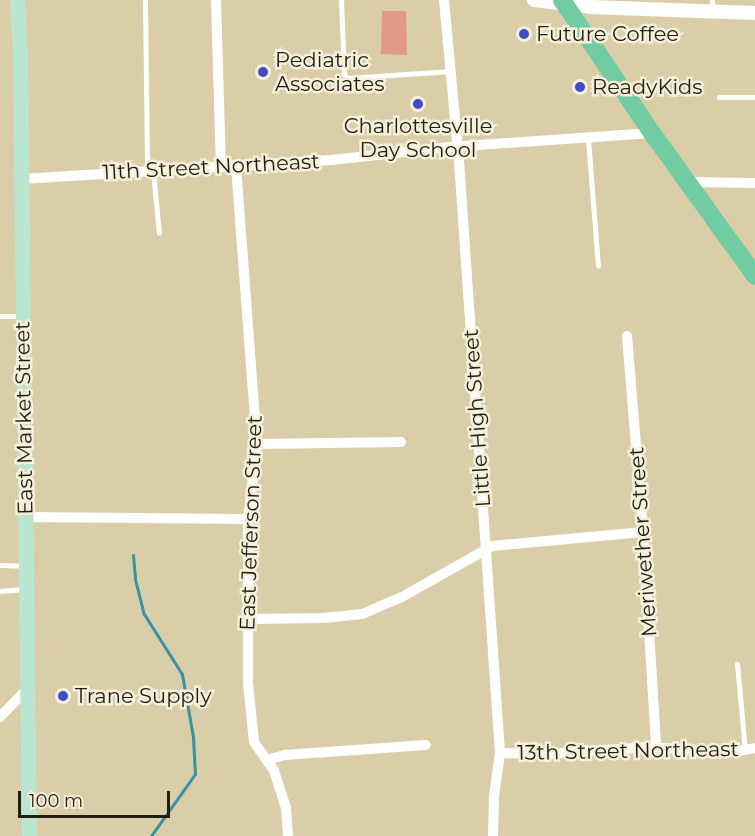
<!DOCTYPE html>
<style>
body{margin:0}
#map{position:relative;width:755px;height:836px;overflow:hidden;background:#d9cea8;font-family:Montserrat,sans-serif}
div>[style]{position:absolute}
.green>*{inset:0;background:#e39987}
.stream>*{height:3px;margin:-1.5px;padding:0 1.5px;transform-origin:1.5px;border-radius:1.5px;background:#3792a6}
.service>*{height:5px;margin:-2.5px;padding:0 2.5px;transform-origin:2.5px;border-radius:2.5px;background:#fff}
.minor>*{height:10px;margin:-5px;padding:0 5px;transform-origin:5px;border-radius:5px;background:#fff}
.tertiary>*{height:14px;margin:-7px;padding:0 7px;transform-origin:7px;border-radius:7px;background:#fff}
.secondary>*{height:15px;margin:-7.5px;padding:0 7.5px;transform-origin:7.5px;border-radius:7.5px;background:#b8e6d0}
.primary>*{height:18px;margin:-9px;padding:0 9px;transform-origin:9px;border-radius:9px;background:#71cda1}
.dots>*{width:16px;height:16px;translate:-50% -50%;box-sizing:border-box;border:3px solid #f5efdc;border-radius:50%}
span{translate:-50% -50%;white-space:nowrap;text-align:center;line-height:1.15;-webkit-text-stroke:5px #f5efdc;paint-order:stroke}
.poi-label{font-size:21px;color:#221e0f}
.left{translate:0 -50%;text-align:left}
.street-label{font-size:21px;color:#221e0f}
.scale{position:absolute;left:18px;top:791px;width:152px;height:27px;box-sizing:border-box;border:3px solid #221e0f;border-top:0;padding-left:8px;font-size:18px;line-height:21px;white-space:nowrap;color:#221e0f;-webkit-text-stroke:4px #f5efdc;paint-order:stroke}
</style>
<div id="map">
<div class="green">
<div style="clip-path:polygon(382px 11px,406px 11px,407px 55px,381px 54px)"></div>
</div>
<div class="stream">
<div style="left:133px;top:555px;width:24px;rotate:85deg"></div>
<div style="left:135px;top:579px;width:36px;rotate:76deg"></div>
<div style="left:144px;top:614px;width:71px;rotate:57.7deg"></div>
<div style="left:182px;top:674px;width:64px;rotate:80.1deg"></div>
<div style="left:193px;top:737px;width:37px;rotate:87deg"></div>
<div style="left:195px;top:774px;width:76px;rotate:125.4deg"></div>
</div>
<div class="service">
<div style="left:145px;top:0;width:171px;rotate:89.3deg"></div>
<div style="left:341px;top:0;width:74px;rotate:87.7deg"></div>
<div style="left:344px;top:74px;width:5px;rotate:53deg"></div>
<div style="left:347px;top:78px;width:105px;rotate:-3.8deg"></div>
<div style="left:712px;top:0;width:11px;rotate:90deg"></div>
<div style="left:719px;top:97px;width:36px"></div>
<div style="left:588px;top:139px;width:127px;rotate:85.5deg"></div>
<div style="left:153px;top:171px;width:62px;rotate:84.5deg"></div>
<div style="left:0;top:316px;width:22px"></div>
<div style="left:0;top:565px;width:24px;rotate:2deg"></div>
<div style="left:0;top:591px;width:24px;rotate:-5deg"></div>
<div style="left:737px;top:664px;width:87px;rotate:84.7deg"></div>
</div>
<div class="minor">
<div style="left:216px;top:0;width:167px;rotate:88.3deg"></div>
<div style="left:444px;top:0;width:162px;rotate:84.7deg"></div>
<div style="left:459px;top:161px;width:593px;rotate:86.04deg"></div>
<div style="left:500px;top:753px;width:43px;rotate:97.9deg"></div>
<div style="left:494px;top:796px;width:40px;rotate:91.4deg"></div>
<div style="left:236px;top:166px;width:279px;rotate:85.7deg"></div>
<div style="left:257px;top:444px;width:76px;rotate:96.8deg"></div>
<div style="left:248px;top:519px;width:164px;rotate:90deg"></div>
<div style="left:248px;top:683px;width:59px;rotate:84.2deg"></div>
<div style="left:254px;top:742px;width:35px;rotate:55deg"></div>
<div style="left:274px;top:771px;width:39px;rotate:72deg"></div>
<div style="left:286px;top:808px;width:28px;rotate:86deg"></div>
<div style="left:21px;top:179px;width:311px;rotate:-3.5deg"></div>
<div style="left:331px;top:160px;width:120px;rotate:-6.2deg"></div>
<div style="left:450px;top:147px;width:202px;rotate:-4deg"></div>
<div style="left:688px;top:182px;width:67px;rotate:0.9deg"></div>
<div style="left:627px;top:336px;width:197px;rotate:85.3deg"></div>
<div style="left:643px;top:532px;width:215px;rotate:86.5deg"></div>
<div style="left:257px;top:444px;width:144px;rotate:-0.8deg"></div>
<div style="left:25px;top:517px;width:223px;rotate:0.5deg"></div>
<div style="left:246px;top:619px;width:78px;rotate:-0.7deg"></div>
<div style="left:324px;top:618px;width:38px;rotate:-6deg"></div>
<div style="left:362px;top:614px;width:43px;rotate:-23deg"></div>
<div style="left:402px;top:597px;width:103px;rotate:-29.5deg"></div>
<div style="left:492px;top:546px;width:152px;rotate:-5.3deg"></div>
<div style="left:0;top:717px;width:39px;rotate:-46deg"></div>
<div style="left:500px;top:753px;width:50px;rotate:1.1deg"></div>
<div style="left:550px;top:754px;width:98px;rotate:-4.1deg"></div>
<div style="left:648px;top:747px;width:85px;rotate:3.4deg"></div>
<div style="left:733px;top:752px;width:22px;rotate:-10deg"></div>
<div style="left:267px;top:760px;width:19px;rotate:-16deg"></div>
<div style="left:285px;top:755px;width:141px;rotate:-4.1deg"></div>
</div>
<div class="tertiary">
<div style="left:534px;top:0;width:56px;rotate:7.1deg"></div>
<div style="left:590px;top:7px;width:165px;rotate:2.1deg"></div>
</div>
<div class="secondary">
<div style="left:17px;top:0;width:54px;rotate:86.8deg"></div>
<div style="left:20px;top:54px;width:782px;rotate:89.34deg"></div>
</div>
<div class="primary">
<div style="left:562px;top:0;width:161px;rotate:55.9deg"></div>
<div style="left:652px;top:133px;width:176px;rotate:54.2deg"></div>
</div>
<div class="dots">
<div style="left:524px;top:34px;background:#434bc0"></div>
<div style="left:263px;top:72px;background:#434bc0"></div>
<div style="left:580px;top:87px;background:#434bc0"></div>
<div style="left:418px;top:104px;background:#434bc0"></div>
<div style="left:63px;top:696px;background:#434bc0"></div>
</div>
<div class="poi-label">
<span class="left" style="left:536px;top:34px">Future Coffee</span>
<span class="left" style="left:275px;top:72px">Pediatric<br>Associates</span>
<span class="left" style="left:592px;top:87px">ReadyKids</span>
<span style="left:418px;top:138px">Charlottesville<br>Day School</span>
<span class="left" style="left:75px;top:696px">Trane Supply</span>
</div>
<div class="street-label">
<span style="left:211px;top:167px;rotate:-3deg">11th Street Northeast</span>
<span style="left:24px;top:418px;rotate:-91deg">East Market Street</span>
<span style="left:477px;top:418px;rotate:-94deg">Little High Street</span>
<span style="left:251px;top:523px;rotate:-88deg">East Jefferson Street</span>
<span style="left:643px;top:542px;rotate:-94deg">Meriwether Street</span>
<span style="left:628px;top:751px;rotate:-1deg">13th Street Northeast</span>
</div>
<div class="scale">100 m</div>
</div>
